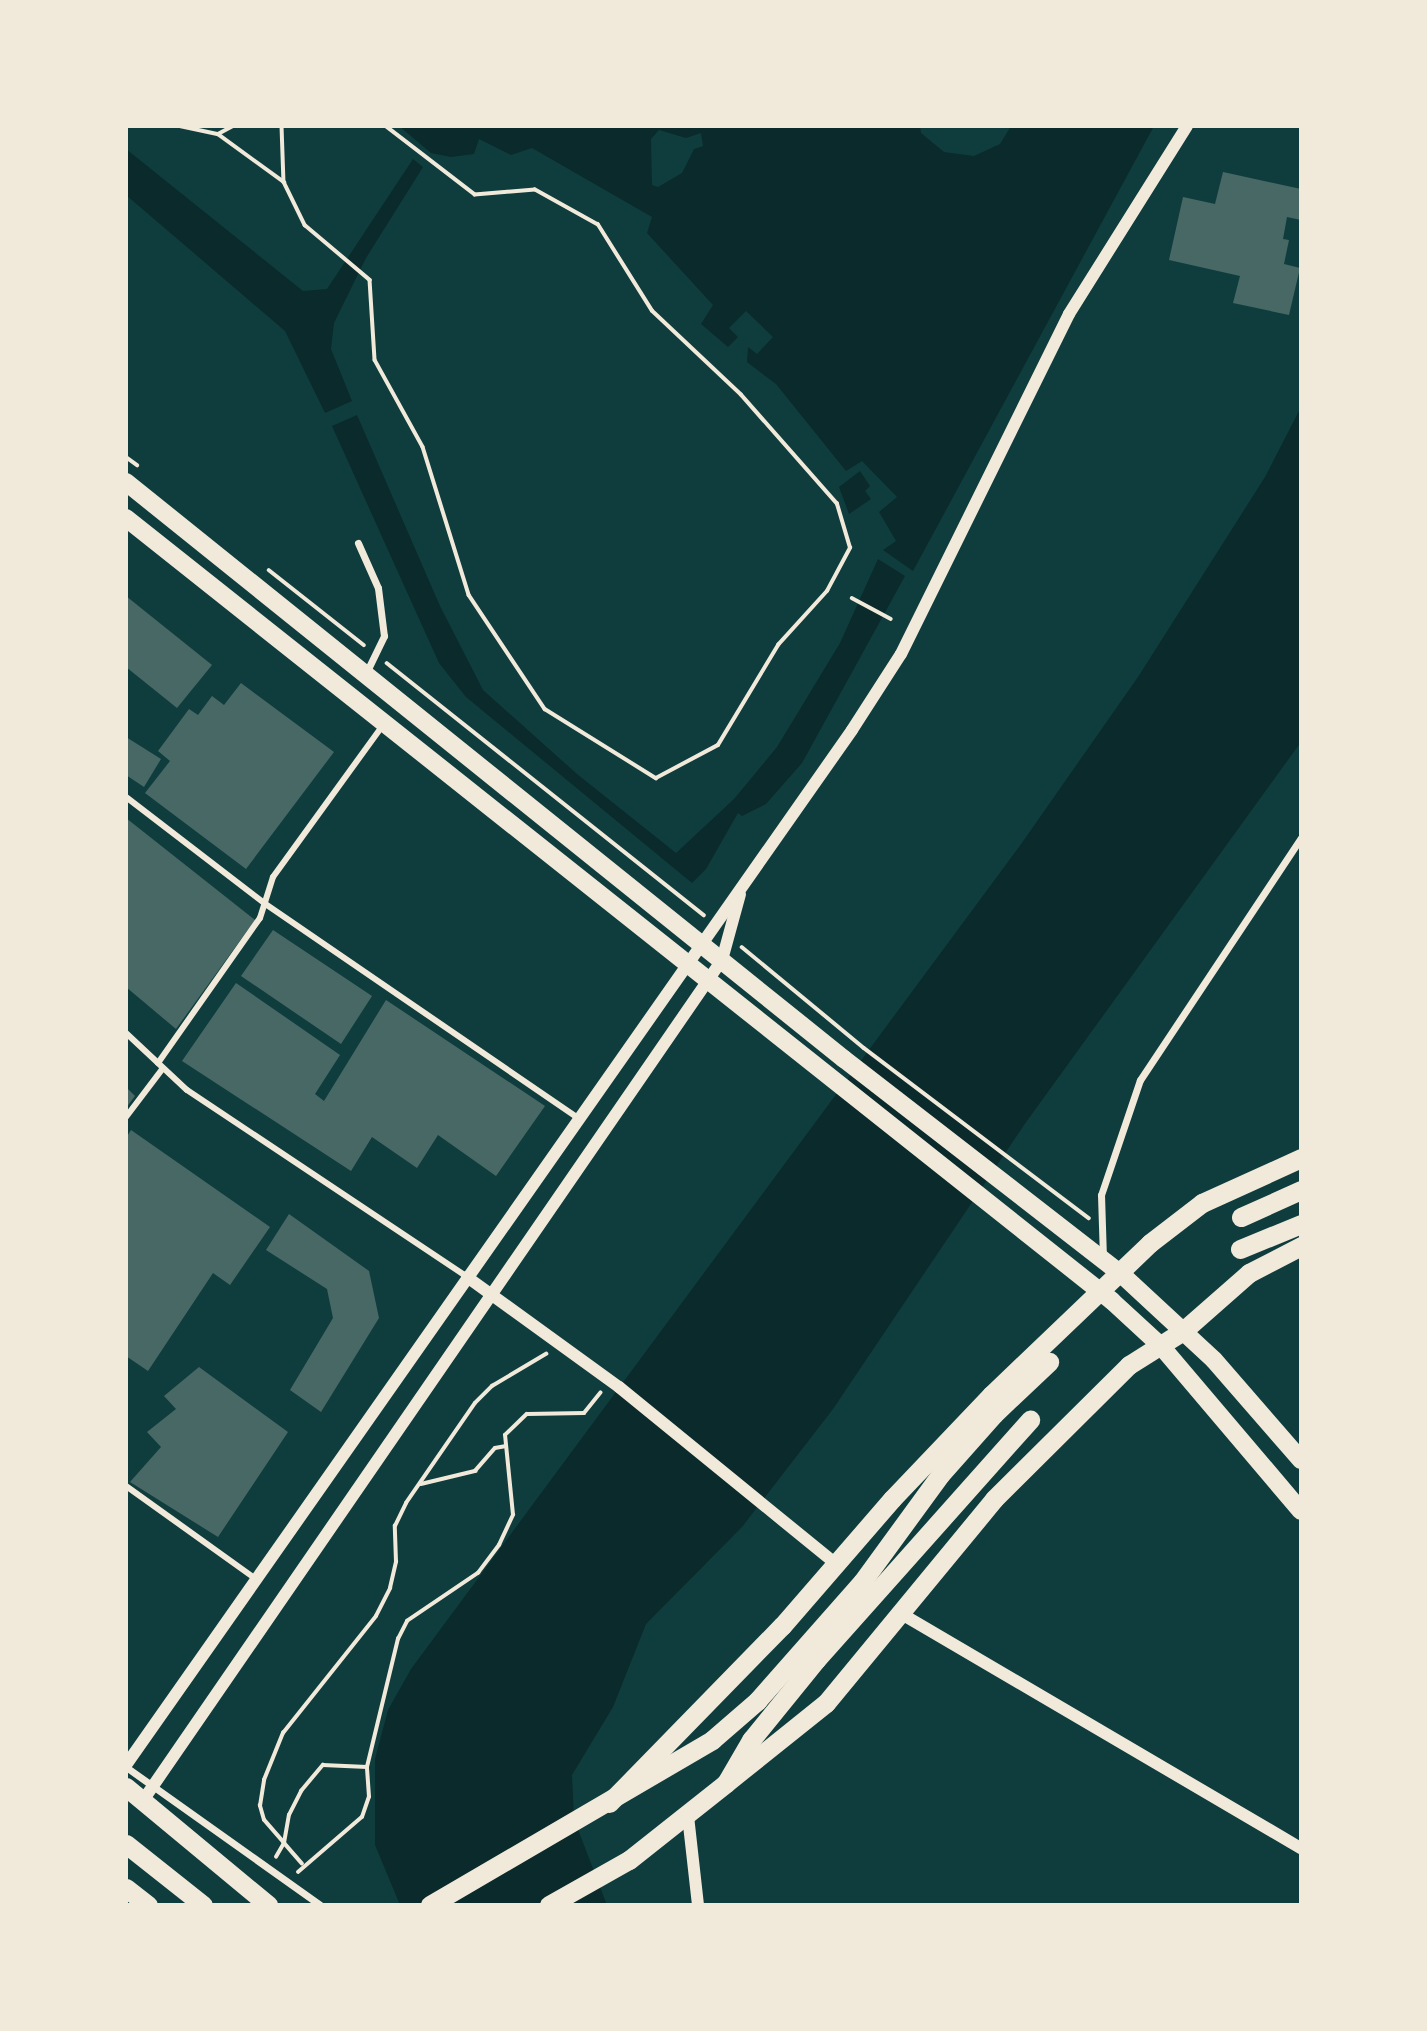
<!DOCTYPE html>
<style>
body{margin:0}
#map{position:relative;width:1427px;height:2031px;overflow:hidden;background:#0f3d3e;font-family:"Exo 2",sans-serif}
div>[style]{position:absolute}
.water>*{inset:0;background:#0a2a2b}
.building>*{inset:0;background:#486865}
.path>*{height:3.5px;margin:-1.75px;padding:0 1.75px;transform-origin:1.75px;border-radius:1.75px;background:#f1e9da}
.pedestrian>*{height:6px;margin:-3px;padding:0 3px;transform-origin:3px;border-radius:3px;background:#f1e9da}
.minor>*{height:7px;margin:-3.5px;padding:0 3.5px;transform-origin:3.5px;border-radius:3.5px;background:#f1e9da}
.tertiary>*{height:12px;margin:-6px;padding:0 6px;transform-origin:6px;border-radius:6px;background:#f1e9da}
.primary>*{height:18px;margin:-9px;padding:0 9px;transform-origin:9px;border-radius:9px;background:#f1e9da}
.trunk>*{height:19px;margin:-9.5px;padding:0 9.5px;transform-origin:9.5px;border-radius:9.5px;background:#f1e9da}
span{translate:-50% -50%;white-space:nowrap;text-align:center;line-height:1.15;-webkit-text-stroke:5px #f1e9da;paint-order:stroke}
.frame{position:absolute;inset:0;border:128px solid #f1e9da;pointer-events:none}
</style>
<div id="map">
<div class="water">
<div style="clip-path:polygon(evenodd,399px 126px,920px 126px,921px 133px,944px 152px,974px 156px,1000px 144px,1011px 126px,1154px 126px,913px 571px,883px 550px,896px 541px,879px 512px,897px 497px,862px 461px,846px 471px,776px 384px,747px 362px,748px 347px,757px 354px,773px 337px,746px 311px,729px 328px,738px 337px,728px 347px,701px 324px,713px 305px,647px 233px,652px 217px,532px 148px,511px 155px,479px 139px,474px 154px,451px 157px,431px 153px,399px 126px,659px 130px,686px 138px,701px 133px,703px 146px,694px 149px,682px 173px,658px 187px,652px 185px,651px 139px,659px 130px)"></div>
<div style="clip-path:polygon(126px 149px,303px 291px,327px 289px,413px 159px,423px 167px,366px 258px,334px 323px,331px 349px,352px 401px,325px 413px,285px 331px,126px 195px)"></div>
<div style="clip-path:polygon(1301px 407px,1301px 742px,1024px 1125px,833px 1409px,742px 1527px,646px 1624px,613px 1707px,572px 1775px,574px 1819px,607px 1905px,400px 1905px,375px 1845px,375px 1759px,388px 1710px,411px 1669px,1019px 847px,1138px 677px,1265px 477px)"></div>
<div style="clip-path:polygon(357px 415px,440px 606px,483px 690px,577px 774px,676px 853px,734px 799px,777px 747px,840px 643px,878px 559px,905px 576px,802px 763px,766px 804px,742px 816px,738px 813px,706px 869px,692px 883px,466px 697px,439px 663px,332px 426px)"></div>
<div style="clip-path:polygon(860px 471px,870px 486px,865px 491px,871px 499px,849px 514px,839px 487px)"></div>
</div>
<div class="building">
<div style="clip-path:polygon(1223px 172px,1301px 189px,1301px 220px,1287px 217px,1283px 239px,1289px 240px,1284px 264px,1300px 268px,1289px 315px,1233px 303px,1240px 276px,1169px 260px,1183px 197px,1215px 204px)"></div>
<div style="clip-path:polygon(126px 596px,212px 665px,177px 708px,126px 667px)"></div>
<div style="clip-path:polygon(241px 683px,334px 752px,246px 869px,145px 793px,170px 761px,158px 751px,189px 709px,198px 715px,212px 696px,224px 705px)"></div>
<div style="clip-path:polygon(126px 737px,161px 759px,144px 787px,126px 775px)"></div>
<div style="clip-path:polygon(126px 818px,255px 920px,176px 1029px,126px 987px)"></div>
<div style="clip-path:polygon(273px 930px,372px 996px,341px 1044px,241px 976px)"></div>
<div style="clip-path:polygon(236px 983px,340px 1055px,315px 1094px,324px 1101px,386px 1000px,545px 1106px,496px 1176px,438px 1135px,417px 1168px,372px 1137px,351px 1171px,182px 1061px)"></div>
<div style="clip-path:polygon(126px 1087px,135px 1096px,126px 1108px)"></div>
<div style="clip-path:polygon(131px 1130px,270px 1227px,230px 1285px,213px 1273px,148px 1371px,126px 1356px,126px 1138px)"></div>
<div style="clip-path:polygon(289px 1214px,369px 1271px,379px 1318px,321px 1412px,290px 1390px,333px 1318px,327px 1289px,266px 1250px)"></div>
<div style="clip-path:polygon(199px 1367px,288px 1432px,218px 1537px,130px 1482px,161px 1447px,147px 1432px,176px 1409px,164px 1396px)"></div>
</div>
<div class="path">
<div style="left:180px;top:126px;width:39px;rotate:12deg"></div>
<div style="left:218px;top:134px;width:17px;rotate:-28deg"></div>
<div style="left:282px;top:126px;width:56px;rotate:88deg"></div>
<div style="left:284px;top:182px;width:48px;rotate:64deg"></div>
<div style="left:305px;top:225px;width:85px;rotate:40.2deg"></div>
<div style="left:370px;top:280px;width:80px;rotate:86.4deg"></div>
<div style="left:375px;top:360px;width:99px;rotate:61.1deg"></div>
<div style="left:423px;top:447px;width:155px;rotate:72.7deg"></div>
<div style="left:469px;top:595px;width:137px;rotate:56.3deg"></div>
<div style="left:545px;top:709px;width:131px;rotate:31.9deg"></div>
<div style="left:656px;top:778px;width:70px;rotate:-28deg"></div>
<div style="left:718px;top:745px;width:117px;rotate:-59deg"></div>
<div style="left:778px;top:645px;width:73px;rotate:-47.8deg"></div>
<div style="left:827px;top:591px;width:49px;rotate:-61.9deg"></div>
<div style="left:850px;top:548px;width:46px;rotate:-106.5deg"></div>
<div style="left:837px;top:504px;width:145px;rotate:-131.4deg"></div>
<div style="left:741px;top:395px;width:122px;rotate:-136.7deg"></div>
<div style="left:652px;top:311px;width:102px;rotate:-122.1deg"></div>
<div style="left:598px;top:225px;width:72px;rotate:-150.9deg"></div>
<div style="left:535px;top:190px;width:60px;rotate:175.2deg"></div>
<div style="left:475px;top:195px;width:113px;rotate:-142.5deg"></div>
<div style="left:218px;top:134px;width:82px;rotate:36deg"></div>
<div style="left:126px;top:457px;width:14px;rotate:36deg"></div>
<div style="left:269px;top:570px;width:121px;rotate:38.3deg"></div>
<div style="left:852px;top:598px;width:44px;rotate:28.3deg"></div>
<div style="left:387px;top:663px;width:405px;rotate:38.5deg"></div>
<div style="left:742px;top:947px;width:158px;rotate:39.6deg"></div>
<div style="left:864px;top:1048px;width:282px;rotate:37.1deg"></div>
<div style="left:421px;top:1484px;width:56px;rotate:-13.5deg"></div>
<div style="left:475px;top:1471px;width:30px;rotate:-49deg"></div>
<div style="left:495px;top:1448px;width:11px;rotate:-10deg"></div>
<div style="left:276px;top:1857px;width:16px;rotate:-60deg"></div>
<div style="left:284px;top:1843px;width:30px;rotate:-131deg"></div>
<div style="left:264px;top:1820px;width:15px;rotate:-106deg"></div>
<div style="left:260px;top:1806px;width:26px;rotate:-81deg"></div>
<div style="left:264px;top:1780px;width:51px;rotate:-68deg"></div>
<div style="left:283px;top:1733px;width:149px;rotate:-51.5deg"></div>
<div style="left:376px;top:1616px;width:31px;rotate:-63deg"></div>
<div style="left:390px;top:1588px;width:27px;rotate:-77deg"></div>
<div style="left:396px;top:1562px;width:36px;rotate:-92deg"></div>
<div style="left:395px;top:1526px;width:25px;rotate:-64deg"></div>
<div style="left:406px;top:1503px;width:121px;rotate:-55.4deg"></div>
<div style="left:475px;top:1403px;width:24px;rotate:-45deg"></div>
<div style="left:492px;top:1386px;width:63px;rotate:-30.7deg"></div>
<div style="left:302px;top:1864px;width:28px;rotate:-131deg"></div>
<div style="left:284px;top:1843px;width:28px;rotate:-80deg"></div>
<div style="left:289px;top:1815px;width:27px;rotate:-63deg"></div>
<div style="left:301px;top:1791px;width:34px;rotate:-50deg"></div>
<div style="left:323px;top:1765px;width:44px;rotate:2.6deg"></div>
<div style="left:298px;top:1872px;width:84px;rotate:-40.7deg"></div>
<div style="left:362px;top:1817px;width:21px;rotate:-71deg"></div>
<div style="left:369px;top:1797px;width:30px;rotate:-94deg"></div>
<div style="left:367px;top:1767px;width:132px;rotate:-76.4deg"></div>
<div style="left:398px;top:1639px;width:20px;rotate:-63deg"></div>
<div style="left:407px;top:1621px;width:86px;rotate:-34.1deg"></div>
<div style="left:478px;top:1573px;width:35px;rotate:-53deg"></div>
<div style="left:499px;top:1545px;width:33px;rotate:-65deg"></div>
<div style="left:513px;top:1515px;width:80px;rotate:-95.7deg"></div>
<div style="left:505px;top:1435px;width:30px;rotate:-44deg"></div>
<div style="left:527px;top:1414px;width:57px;rotate:-1deg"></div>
<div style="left:584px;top:1413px;width:26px;rotate:-51deg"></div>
</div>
<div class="pedestrian">
<div style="left:126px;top:797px;width:174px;rotate:37.5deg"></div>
<div style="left:264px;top:903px;width:381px;rotate:34.4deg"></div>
<div style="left:126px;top:1033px;width:83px;rotate:43.1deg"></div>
<div style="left:187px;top:1090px;width:337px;rotate:33.7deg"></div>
<div style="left:158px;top:1063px;width:177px;rotate:-54.9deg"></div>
<div style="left:260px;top:918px;width:43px;rotate:-72.4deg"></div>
<div style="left:273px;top:877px;width:188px;rotate:-54.1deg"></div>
<div style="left:126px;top:1117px;width:61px;rotate:-52.9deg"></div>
<div style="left:126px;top:1486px;width:160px;rotate:35.6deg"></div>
</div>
<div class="minor">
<div style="left:358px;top:543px;width:49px;rotate:66deg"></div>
<div style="left:378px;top:588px;width:48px;rotate:82.9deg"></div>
<div style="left:384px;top:636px;width:41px;rotate:115.9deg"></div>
<div style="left:1103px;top:1258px;width:63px;rotate:-91.8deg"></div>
<div style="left:1101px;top:1195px;width:121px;rotate:-71.3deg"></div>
<div style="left:1140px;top:1080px;width:291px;rotate:-56.4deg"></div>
<div style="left:126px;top:1767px;width:238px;rotate:35.4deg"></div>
</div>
<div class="tertiary">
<div style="left:467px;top:1277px;width:188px;rotate:35.9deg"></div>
<div style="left:619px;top:1387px;width:280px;rotate:39.2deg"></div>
<div style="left:900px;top:1613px;width:465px;rotate:30.4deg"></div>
<div style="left:126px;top:1765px;width:1264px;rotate:-54.95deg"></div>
<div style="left:852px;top:730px;width:90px;rotate:-57.2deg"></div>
<div style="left:901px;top:654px;width:379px;rotate:-63.7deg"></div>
<div style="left:1069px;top:314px;width:222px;rotate:-57.9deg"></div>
<div style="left:144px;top:1799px;width:1019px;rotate:-55.44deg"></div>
<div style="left:722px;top:960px;width:68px;rotate:-74.7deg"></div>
<div style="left:688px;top:1816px;width:90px;rotate:83.6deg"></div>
</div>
<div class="primary">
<div style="left:126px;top:482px;width:921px;rotate:38.79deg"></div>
<div style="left:844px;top:1059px;width:348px;rotate:37.8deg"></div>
<div style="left:1119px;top:1272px;width:129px;rotate:42.8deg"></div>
<div style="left:1214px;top:1360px;width:133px;rotate:49deg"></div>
<div style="left:126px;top:518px;width:1259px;rotate:38.45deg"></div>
<div style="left:1112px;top:1301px;width:67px;rotate:42.6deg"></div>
<div style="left:1161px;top:1346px;width:216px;rotate:49.7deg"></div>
</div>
<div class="trunk">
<div style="left:1241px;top:1217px;width:66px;rotate:-24.2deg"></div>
<div style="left:1240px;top:1249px;width:66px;rotate:-22.3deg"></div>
<div style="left:726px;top:1783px;width:128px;rotate:-38.7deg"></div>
<div style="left:826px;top:1703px;width:264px;rotate:-50.5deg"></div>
<div style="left:994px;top:1499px;width:190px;rotate:-44.8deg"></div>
<div style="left:1129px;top:1365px;width:64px;rotate:-32.2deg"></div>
<div style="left:1183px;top:1331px;width:88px;rotate:-41.3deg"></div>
<div style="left:1249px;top:1273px;width:59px;rotate:-27.4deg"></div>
<div style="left:126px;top:1787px;width:185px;rotate:39.7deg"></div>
<div style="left:609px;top:1803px;width:248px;rotate:-45.7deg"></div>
<div style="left:782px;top:1626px;width:168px;rotate:-49.1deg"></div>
<div style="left:892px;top:1499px;width:144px;rotate:-46.4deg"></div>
<div style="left:991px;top:1395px;width:220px;rotate:-43.7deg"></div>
<div style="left:1150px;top:1243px;width:66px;rotate:-37.6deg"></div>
<div style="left:1202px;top:1203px;width:109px;rotate:-24.4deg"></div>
<div style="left:126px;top:1844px;width:98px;rotate:38.4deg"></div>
<div style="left:126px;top:1888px;width:28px;rotate:38deg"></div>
<div style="left:430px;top:1905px;width:327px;rotate:-30.3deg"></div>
<div style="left:712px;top:1740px;width:60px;rotate:-40.9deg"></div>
<div style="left:757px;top:1701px;width:159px;rotate:-48.6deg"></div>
<div style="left:862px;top:1582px;width:132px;rotate:-53.9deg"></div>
<div style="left:940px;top:1475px;width:81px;rotate:-48.5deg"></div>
<div style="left:994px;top:1414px;width:76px;rotate:-43.4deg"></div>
<div style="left:549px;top:1905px;width:92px;rotate:-29.4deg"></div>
<div style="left:629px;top:1860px;width:124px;rotate:-38.4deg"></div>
<div style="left:726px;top:1783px;width:50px;rotate:-59.8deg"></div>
<div style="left:751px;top:1740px;width:103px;rotate:-50.9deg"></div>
<div style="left:816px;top:1660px;width:322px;rotate:-48.3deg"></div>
</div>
<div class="frame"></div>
</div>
